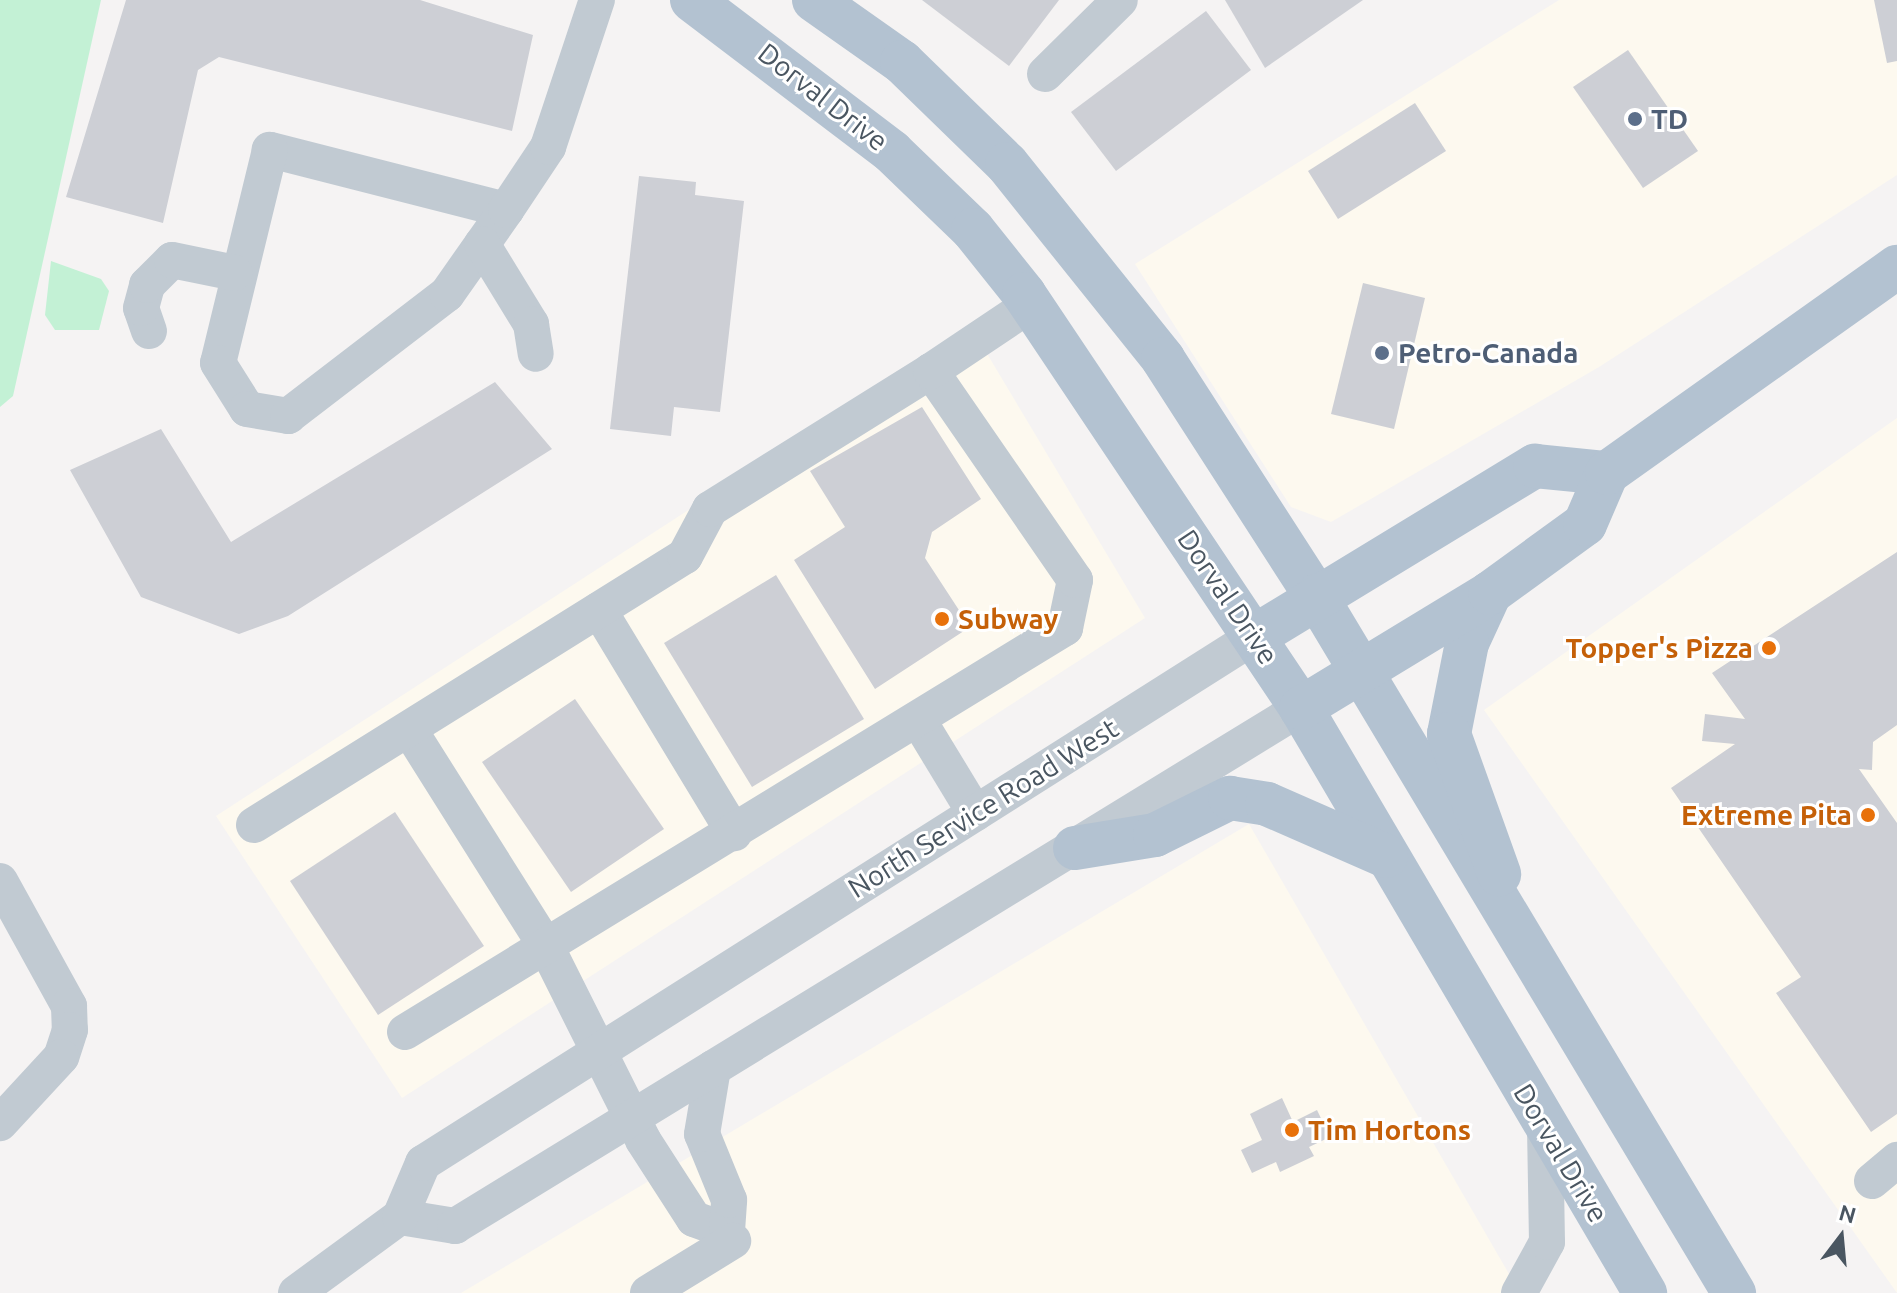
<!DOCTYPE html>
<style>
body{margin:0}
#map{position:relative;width:1897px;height:1293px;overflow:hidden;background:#f5f3f3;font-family:Ubuntu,sans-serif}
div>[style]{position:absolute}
.commercial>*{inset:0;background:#fdf9ef}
.green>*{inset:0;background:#c3f1d5}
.building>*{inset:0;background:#cdcfd5}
.minor>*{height:36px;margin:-18px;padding:0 18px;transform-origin:18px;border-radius:18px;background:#c1cad2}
.major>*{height:44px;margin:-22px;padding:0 22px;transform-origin:22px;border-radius:22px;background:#b3c2d1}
.dots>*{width:22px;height:22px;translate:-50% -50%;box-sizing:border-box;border:4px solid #fff;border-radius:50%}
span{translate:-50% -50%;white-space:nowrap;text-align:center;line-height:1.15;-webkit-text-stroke:6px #fff;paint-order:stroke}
.street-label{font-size:28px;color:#4a5661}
.service-label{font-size:28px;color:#4e5e75;font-weight:700}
.left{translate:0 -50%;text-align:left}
.food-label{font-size:28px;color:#c56008;font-weight:700}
.right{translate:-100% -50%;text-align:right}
.north{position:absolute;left:1801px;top:1197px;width:80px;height:80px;-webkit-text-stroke:6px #fff;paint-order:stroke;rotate:16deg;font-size:22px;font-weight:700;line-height:32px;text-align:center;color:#4a5661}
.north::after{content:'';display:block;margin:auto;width:28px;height:36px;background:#4a5661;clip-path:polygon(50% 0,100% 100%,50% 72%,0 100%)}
</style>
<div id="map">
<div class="commercial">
<div style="clip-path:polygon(1559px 0,1897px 0,1897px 175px,1599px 367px,1331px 522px,1291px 507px,1135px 264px)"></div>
<div style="clip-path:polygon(971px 327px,1145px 618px,402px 1098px,216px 816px)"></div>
<div style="clip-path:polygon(1897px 418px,1897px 1293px,1484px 710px)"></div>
<div style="clip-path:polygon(1249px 824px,1520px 1293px,461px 1293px,746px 1123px)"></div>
</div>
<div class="green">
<div style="clip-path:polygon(0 0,101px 0,13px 396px,0 407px)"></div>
<div style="clip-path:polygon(51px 261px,101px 279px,109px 291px,99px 330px,55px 330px,45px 315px)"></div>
</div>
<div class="building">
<div style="clip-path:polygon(126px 0,420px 0,533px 35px,512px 131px,219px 57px,198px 70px,163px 223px,66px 197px)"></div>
<div style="clip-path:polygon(922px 0,1059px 0,1009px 66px)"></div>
<div style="clip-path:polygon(1225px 0,1363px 0,1265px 68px)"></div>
<div style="clip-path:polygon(1874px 0,1897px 0,1897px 61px,1887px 63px)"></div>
<div style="clip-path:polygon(1206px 11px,1251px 70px,1116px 171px,1071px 112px)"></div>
<div style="clip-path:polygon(1628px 50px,1698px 151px,1643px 188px,1573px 87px)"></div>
<div style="clip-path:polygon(1415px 103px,1446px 151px,1338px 219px,1308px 171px)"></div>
<div style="clip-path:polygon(639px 176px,696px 182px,695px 195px,744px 201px,720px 412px,674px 407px,671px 436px,610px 429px)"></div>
<div style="clip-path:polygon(1363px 283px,1425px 298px,1394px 429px,1331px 414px)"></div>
<div style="clip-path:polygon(495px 382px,552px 449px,288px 616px,239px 634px,141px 597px,70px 470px,161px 429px,231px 542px)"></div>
<div style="clip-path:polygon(922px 407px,981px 499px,932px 532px,925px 558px,970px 627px,875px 689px,794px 560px,845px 527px,810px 471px)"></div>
<div style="clip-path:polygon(1897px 552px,1897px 725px,1873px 742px,1872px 770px,1859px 769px,1897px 823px,1897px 1114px,1871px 1132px,1776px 993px,1801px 977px,1671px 788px,1735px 744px,1702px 741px,1705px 714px,1745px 719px,1712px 673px)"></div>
<div style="clip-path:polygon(776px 575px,864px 719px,752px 787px,664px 643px)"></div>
<div style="clip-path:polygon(575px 699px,664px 829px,571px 892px,482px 762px)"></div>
<div style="clip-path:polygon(395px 812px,484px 946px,378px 1015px,290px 881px)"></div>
<div style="clip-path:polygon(1282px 1098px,1293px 1122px,1317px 1110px,1330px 1137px,1309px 1147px,1314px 1156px,1280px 1172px,1276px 1162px,1252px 1173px,1241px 1150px,1262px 1140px,1250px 1114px)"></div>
</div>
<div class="minor">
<div style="left:1045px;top:74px;width:105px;rotate:-44.6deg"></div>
<div style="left:506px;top:210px;width:244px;rotate:-165.7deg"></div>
<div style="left:270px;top:150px;width:219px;rotate:103.7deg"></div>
<div style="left:218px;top:363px;width:54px;rotate:57.8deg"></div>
<div style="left:247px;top:409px;width:42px;rotate:9.7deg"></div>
<div style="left:288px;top:416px;width:200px;rotate:-37.5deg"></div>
<div style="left:447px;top:294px;width:103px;rotate:-54.9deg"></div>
<div style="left:506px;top:210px;width:76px;rotate:-56.3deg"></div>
<div style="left:548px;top:147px;width:155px;rotate:-71.6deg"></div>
<div style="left:482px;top:244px;width:94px;rotate:58.5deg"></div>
<div style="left:531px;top:324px;width:30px;rotate:81deg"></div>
<div style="left:149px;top:331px;width:24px;rotate:-109deg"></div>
<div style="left:141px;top:308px;width:24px;rotate:-75deg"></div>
<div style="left:147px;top:285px;width:35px;rotate:-45deg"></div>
<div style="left:172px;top:260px;width:64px;rotate:11.7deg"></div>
<div style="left:599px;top:610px;width:261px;rotate:58.8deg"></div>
<div style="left:919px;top:721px;width:108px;rotate:58.7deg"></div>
<div style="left:409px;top:729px;width:259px;rotate:57.8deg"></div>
<div style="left:547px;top:948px;width:215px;rotate:63.4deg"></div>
<div style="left:643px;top:1140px;width:94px;rotate:57.2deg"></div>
<div style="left:694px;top:1219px;width:35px;rotate:20deg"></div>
<div style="left:727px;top:1231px;width:31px;rotate:-86deg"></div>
<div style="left:729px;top:1200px;width:71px;rotate:-112.2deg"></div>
<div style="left:702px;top:1134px;width:67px;rotate:-80.5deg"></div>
<div style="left:254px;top:825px;width:508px;rotate:-31.97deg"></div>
<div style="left:685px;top:556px;width:53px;rotate:-62deg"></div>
<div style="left:710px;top:509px;width:261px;rotate:-32deg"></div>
<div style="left:0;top:881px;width:143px;rotate:61.1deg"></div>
<div style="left:69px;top:1006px;width:24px;rotate:88deg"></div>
<div style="left:70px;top:1030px;width:28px;rotate:108deg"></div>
<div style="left:61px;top:1057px;width:90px;rotate:132.7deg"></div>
<div style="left:405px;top:1032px;width:774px;rotate:-31.47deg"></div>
<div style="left:1065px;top:628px;width:49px;rotate:-78.2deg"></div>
<div style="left:1075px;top:580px;width:254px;rotate:-124.6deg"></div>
<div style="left:931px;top:371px;width:120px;rotate:-33.8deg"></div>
<div style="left:1872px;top:1181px;width:33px;rotate:-40deg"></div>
<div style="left:400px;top:1217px;width:56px;rotate:9.3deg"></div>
<div style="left:455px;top:1226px;width:992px;rotate:-31.48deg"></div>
<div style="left:296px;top:1293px;width:129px;rotate:-36.2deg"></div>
<div style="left:400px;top:1217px;width:59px;rotate:-66.9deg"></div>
<div style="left:423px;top:1163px;width:985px;rotate:-32.35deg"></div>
<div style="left:648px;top:1293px;width:100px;rotate:-31.5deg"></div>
<div style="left:1519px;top:1293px;width:58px;rotate:-61.2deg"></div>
<div style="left:1547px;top:1242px;width:116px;rotate:-91deg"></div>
</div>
<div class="major">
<div style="left:692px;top:0;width:251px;rotate:37.2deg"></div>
<div style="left:892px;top:152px;width:112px;rotate:43.9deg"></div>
<div style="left:973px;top:230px;width:82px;rotate:51.4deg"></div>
<div style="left:1024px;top:294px;width:498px;rotate:56.2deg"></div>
<div style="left:1301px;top:708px;width:679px;rotate:59.54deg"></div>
<div style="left:814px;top:0;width:108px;rotate:35.2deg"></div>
<div style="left:902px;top:62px;width:146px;rotate:44.2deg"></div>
<div style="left:1007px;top:164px;width:250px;rotate:51.3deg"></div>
<div style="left:1163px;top:359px;width:282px;rotate:57.2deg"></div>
<div style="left:1316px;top:596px;width:813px;rotate:59.05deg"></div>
<div style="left:1490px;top:593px;width:55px;rotate:114.7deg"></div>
<div style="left:1467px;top:643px;width:93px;rotate:101.2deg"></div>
<div style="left:1449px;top:734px;width:149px;rotate:70.3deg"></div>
<div style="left:1255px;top:636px;width:328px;rotate:-31.3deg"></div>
<div style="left:1535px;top:466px;width:72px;rotate:5.6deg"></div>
<div style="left:1301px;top:708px;width:221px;rotate:-31.3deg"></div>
<div style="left:1490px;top:593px;width:117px;rotate:-36deg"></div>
<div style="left:1585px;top:524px;width:56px;rotate:-66.7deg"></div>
<div style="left:1607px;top:473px;width:356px;rotate:-35.4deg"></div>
<div style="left:1075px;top:848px;width:81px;rotate:-9.2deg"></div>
<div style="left:1155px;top:835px;width:84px;rotate:-26.3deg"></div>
<div style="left:1230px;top:798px;width:37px;rotate:9deg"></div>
<div style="left:1267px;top:804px;width:130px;rotate:23.6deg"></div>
</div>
<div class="dots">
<div style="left:1635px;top:119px;background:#5c6f8a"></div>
<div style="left:1382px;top:353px;background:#5c6f8a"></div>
<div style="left:942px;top:619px;background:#e8710a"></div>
<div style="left:1769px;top:648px;background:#e8710a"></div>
<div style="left:1868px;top:815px;background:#e8710a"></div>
<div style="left:1292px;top:1130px;background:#e8710a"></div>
</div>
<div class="street-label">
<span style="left:823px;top:97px;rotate:38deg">Dorval Drive</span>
<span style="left:1228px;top:597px;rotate:56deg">Dorval Drive</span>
<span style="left:983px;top:808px;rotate:-32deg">North Service Road West</span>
<span style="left:1561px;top:1153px;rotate:59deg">Dorval Drive</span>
</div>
<div class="service-label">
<span class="left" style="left:1651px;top:119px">TD</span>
<span class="left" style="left:1398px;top:353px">Petro-Canada</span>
</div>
<div class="food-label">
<span class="left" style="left:958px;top:619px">Subway</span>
<span class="right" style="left:1753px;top:648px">Topper's Pizza</span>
<span class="right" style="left:1852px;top:815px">Extreme Pita</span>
<span class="left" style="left:1308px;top:1130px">Tim Hortons</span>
</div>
<div class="north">N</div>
</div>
